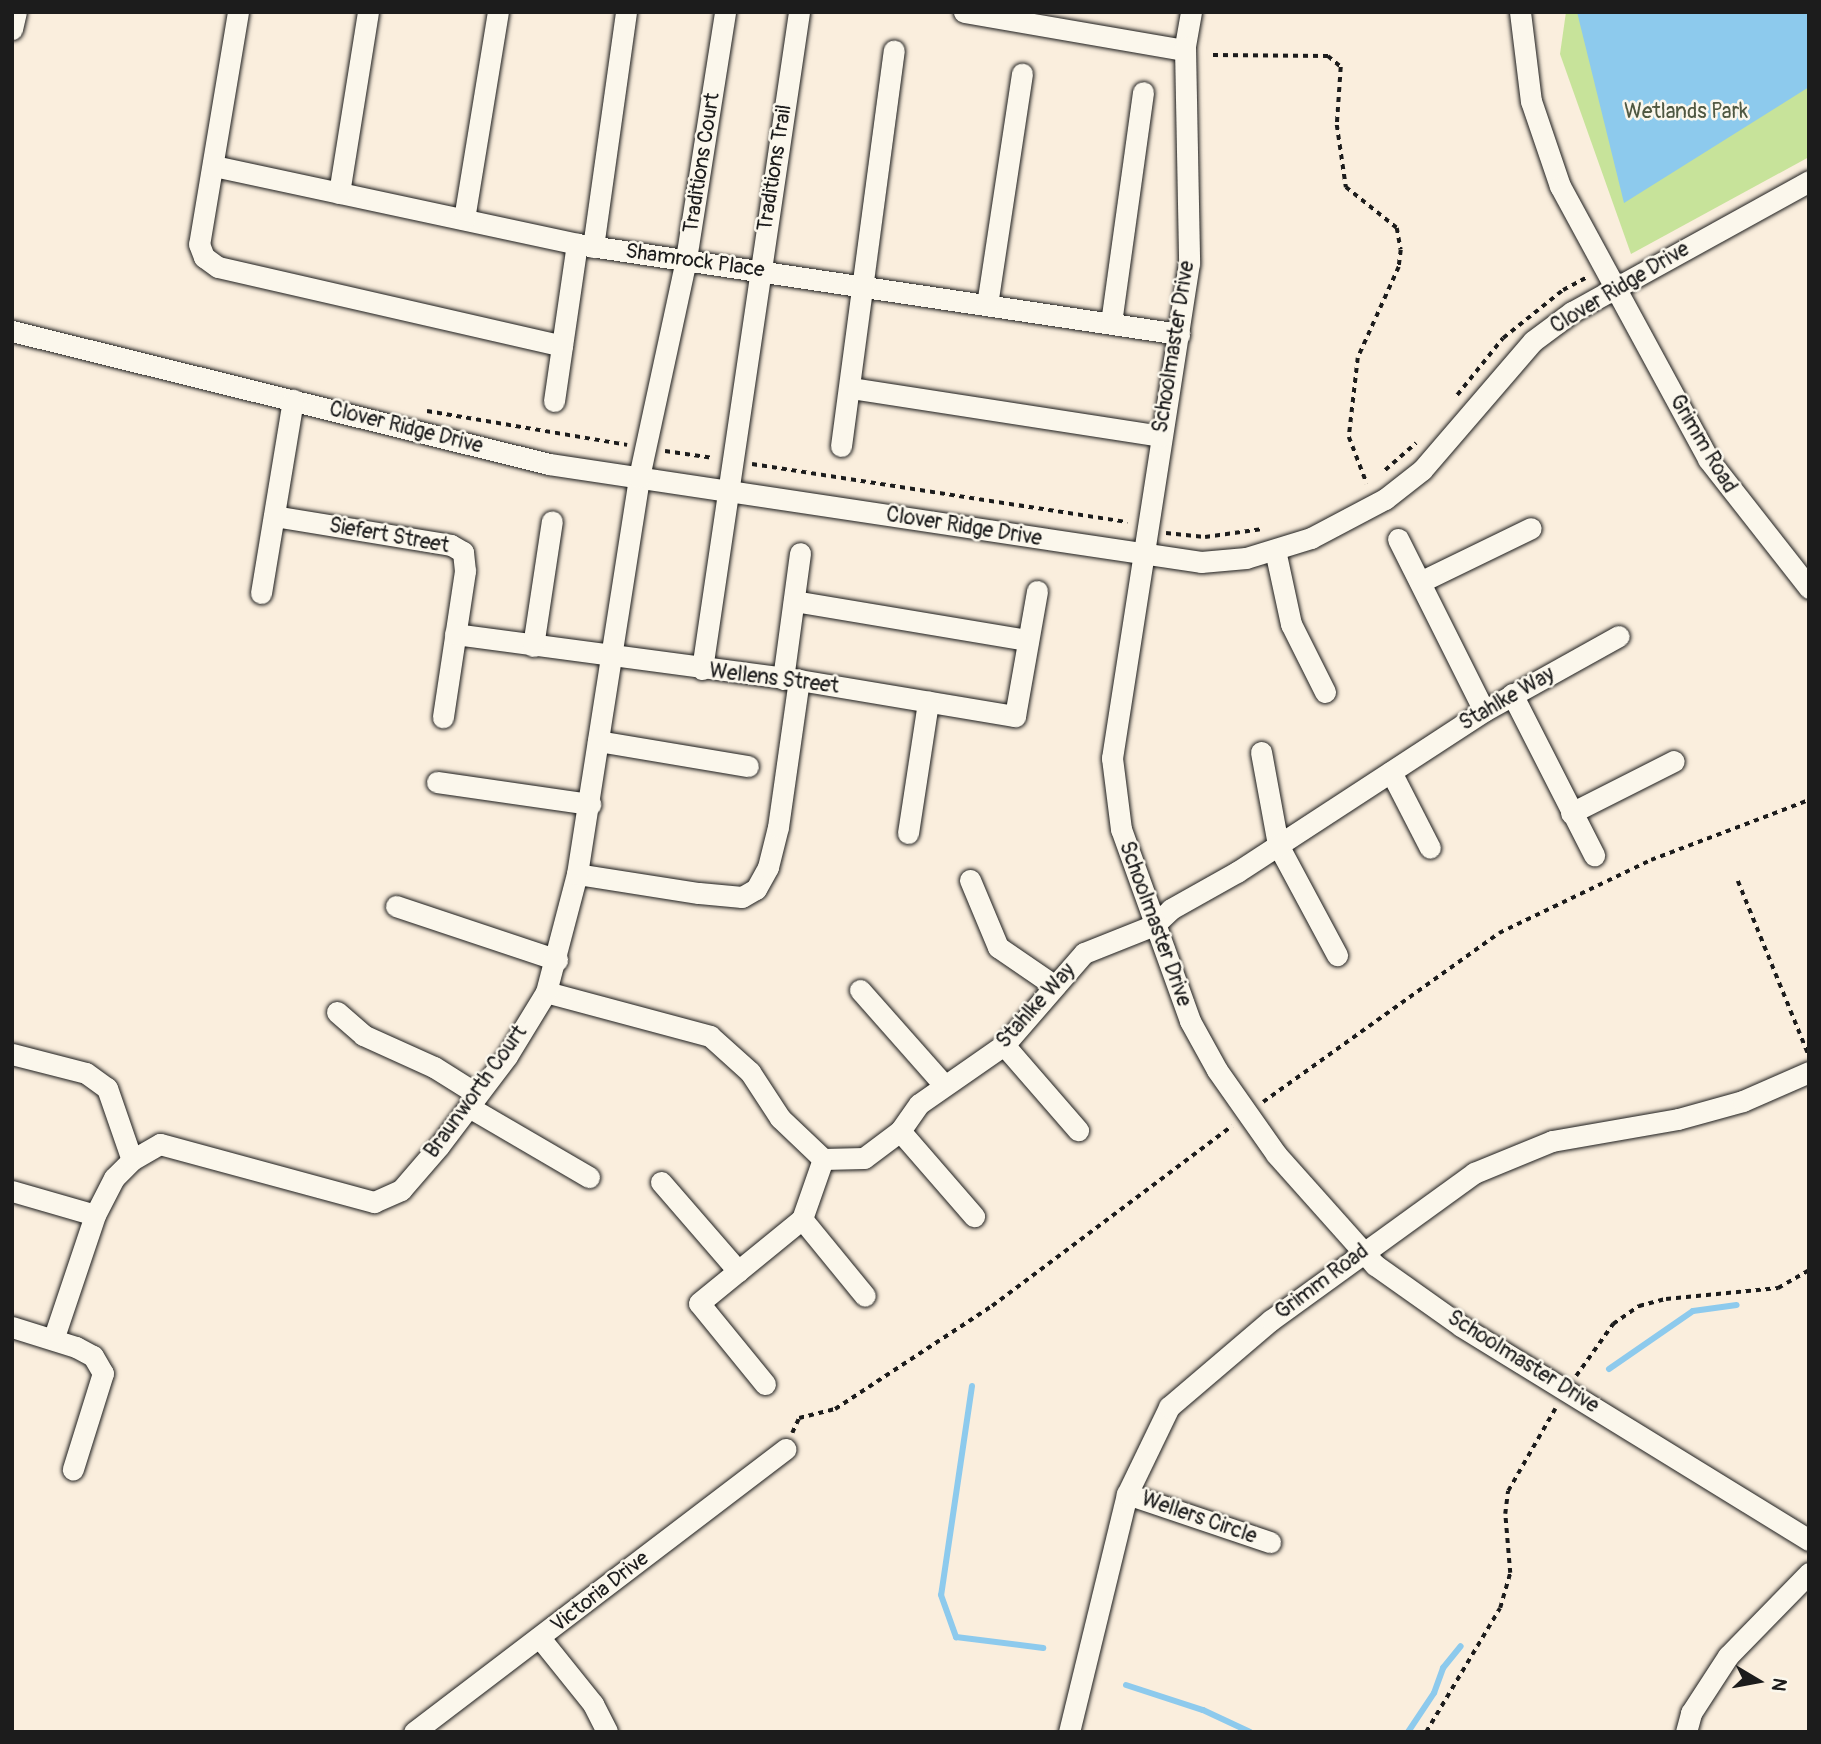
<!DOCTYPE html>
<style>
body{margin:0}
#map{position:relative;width:1821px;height:1744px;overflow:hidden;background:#faeedd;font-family:Pangolin,sans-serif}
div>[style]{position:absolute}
.green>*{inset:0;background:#c7e39a}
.water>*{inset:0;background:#8dcaed}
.stream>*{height:6px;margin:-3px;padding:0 3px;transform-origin:3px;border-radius:3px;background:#8dcaed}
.path>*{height:3.5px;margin-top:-1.75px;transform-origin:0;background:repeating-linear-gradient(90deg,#1c1c1c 0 5px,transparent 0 10px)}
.roads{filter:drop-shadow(0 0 2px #1c1c1c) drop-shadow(0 0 2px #1c1c1c)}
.minor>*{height:21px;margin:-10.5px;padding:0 10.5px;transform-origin:10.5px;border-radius:10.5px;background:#fbf7ec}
span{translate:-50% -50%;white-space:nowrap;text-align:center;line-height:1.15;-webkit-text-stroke:5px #fbf7ec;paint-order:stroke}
.park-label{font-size:21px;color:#4f5842}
.street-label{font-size:21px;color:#1c1c1c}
.frame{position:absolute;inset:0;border:14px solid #1c1c1c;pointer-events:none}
.north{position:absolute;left:1723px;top:1646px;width:70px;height:70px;-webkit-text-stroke:5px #fbf7ec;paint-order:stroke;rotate:100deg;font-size:19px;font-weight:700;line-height:28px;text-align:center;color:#1c1c1c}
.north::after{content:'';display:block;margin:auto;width:24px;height:32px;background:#1c1c1c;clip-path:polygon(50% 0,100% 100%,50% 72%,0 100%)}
</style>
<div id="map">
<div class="green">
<div style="clip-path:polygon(1566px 12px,1809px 12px,1809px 157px,1631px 254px,1560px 54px)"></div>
</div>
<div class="water">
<div style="clip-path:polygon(1577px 12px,1809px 12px,1809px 87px,1624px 203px)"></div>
</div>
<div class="stream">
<div style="left:1609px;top:1369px;width:102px;rotate:-34.6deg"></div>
<div style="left:1693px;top:1311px;width:44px;rotate:-7.8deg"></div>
<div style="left:972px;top:1386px;width:211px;rotate:98.4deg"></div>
<div style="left:941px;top:1595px;width:45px;rotate:70.3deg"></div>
<div style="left:956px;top:1637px;width:88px;rotate:7.2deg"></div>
<div style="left:1126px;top:1685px;width:81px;rotate:18deg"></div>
<div style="left:1203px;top:1710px;width:52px;rotate:25.1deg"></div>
<div style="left:1408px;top:1732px;width:47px;rotate:-56.3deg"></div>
<div style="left:1434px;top:1693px;width:27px;rotate:-70deg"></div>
<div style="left:1443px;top:1668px;width:28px;rotate:-51deg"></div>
</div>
<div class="path">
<div style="left:1213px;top:55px;width:115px;rotate:0.5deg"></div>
<div style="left:1328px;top:56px;width:17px;rotate:40deg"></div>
<div style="left:1341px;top:67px;width:58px;rotate:93.9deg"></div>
<div style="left:1337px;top:125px;width:63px;rotate:81.7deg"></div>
<div style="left:1346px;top:187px;width:65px;rotate:38.8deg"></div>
<div style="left:1397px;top:228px;width:22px;rotate:80deg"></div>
<div style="left:1401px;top:250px;width:17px;rotate:97deg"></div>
<div style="left:1399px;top:267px;width:100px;rotate:114.3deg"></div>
<div style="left:1358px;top:358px;width:80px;rotate:96.5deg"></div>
<div style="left:1349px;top:437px;width:50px;rotate:69deg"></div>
<div style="left:1457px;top:395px;width:73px;rotate:-51.1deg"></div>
<div style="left:1503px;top:338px;width:77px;rotate:-38.7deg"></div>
<div style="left:1563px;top:290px;width:27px;rotate:-28deg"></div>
<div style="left:427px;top:411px;width:203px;rotate:9.6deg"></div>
<div style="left:665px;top:451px;width:49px;rotate:8.3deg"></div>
<div style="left:752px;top:464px;width:380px;rotate:8.8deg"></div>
<div style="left:1385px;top:470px;width:41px;rotate:-41.1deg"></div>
<div style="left:1166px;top:533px;width:39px;rotate:6deg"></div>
<div style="left:1205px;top:537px;width:58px;rotate:-8deg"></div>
<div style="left:1738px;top:881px;width:186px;rotate:67.9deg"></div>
<div style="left:1263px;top:1102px;width:290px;rotate:-35.6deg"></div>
<div style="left:1499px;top:933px;width:169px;rotate:-25.7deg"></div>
<div style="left:1651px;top:860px;width:169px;rotate:-20.8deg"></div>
<div style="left:1576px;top:1376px;width:64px;rotate:-54.6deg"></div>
<div style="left:1613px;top:1324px;width:32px;rotate:-35deg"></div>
<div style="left:1639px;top:1306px;width:28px;rotate:-15deg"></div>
<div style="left:1666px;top:1299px;width:113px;rotate:-5.6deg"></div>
<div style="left:1778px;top:1288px;width:36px;rotate:-30deg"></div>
<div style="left:792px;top:1433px;width:17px;rotate:-65deg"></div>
<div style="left:799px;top:1418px;width:37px;rotate:-14deg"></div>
<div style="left:835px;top:1409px;width:188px;rotate:-33.3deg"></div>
<div style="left:992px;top:1306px;width:300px;rotate:-36.9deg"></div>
<div style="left:1426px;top:1732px;width:144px;rotate:-59.2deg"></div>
<div style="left:1500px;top:1608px;width:36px;rotate:-74deg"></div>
<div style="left:1510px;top:1573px;width:59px;rotate:-94.8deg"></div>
<div style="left:1505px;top:1514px;width:23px;rotate:-83deg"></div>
<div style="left:1508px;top:1491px;width:95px;rotate:-60.2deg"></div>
</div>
<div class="roads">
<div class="minor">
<div style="left:238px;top:12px;width:235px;rotate:99.5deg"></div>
<div style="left:199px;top:244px;width:14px;rotate:69deg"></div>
<div style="left:204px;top:257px;width:17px;rotate:36deg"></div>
<div style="left:218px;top:267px;width:353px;rotate:12.9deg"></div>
<div style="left:964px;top:12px;width:224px;rotate:9.8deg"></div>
<div style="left:1191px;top:12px;width:36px;rotate:100deg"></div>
<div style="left:1185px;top:47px;width:216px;rotate:88.9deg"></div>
<div style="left:1189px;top:263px;width:501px;rotate:98.84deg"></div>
<div style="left:1112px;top:758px;width:72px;rotate:82.8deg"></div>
<div style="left:1121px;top:829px;width:204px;rotate:70.2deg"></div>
<div style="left:1190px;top:1021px;width:56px;rotate:61.1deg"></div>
<div style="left:1217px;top:1070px;width:103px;rotate:54.9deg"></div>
<div style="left:1276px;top:1154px;width:149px;rotate:48.3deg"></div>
<div style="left:1375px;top:1265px;width:105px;rotate:35.3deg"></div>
<div style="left:1461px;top:1326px;width:409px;rotate:31.6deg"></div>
<div style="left:1520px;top:12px;width:90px;rotate:83deg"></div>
<div style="left:1531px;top:101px;width:90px;rotate:71.2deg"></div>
<div style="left:1560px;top:186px;width:311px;rotate:61.5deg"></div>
<div style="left:1708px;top:459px;width:164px;rotate:51.9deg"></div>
<div style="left:12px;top:29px;width:17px;rotate:-77deg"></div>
<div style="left:214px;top:166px;width:371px;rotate:12.1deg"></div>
<div style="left:577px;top:244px;width:609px;rotate:8.5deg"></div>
<div style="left:339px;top:193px;width:183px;rotate:-80.9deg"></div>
<div style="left:464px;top:219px;width:210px;rotate:-80.7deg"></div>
<div style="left:593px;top:247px;width:237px;rotate:-82deg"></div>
<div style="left:987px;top:305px;width:234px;rotate:-81.4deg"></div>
<div style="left:1111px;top:323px;width:233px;rotate:-82.1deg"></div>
<div style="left:12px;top:331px;width:553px;rotate:13.91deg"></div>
<div style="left:549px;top:464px;width:659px;rotate:8.55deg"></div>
<div style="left:1201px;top:562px;width:45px;rotate:-5.1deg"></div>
<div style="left:1246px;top:558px;width:68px;rotate:-17.1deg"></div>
<div style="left:1311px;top:538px;width:84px;rotate:-27.8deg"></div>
<div style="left:1385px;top:499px;width:47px;rotate:-38.1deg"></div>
<div style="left:1422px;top:470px;width:170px;rotate:-49.3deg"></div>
<div style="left:1533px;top:341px;width:49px;rotate:-36.6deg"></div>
<div style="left:1572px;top:312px;width:271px;rotate:-28.9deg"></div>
<div style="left:851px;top:388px;width:314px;rotate:8.8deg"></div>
<div style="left:554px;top:401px;width:159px;rotate:-81.7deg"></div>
<div style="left:841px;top:446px;width:399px;rotate:-82.4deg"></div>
<div style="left:274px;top:516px;width:179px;rotate:9.3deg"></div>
<div style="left:451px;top:545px;width:14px;rotate:30deg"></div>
<div style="left:463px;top:552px;width:19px;rotate:84deg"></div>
<div style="left:465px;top:571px;width:148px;rotate:98.6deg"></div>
<div style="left:1398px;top:539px;width:192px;rotate:63.4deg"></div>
<div style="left:1275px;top:550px;width:76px;rotate:77.8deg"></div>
<div style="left:1291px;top:624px;width:76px;rotate:63.4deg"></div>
<div style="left:1420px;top:582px;width:123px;rotate:-25.9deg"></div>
<div style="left:261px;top:593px;width:196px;rotate:-80.6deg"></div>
<div style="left:794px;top:601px;width:237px;rotate:9.5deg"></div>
<div style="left:455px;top:634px;width:347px;rotate:7.6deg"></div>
<div style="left:799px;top:680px;width:219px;rotate:9.5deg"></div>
<div style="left:1015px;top:716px;width:127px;rotate:-80deg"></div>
<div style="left:533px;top:646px;width:126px;rotate:-81.4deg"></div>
<div style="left:702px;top:669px;width:664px;rotate:-81.6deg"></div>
<div style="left:783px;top:679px;width:127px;rotate:-82.3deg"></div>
<div style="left:1512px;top:694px;width:181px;rotate:63deg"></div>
<div style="left:598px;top:741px;width:152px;rotate:9.5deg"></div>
<div style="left:1261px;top:752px;width:95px;rotate:79.6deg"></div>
<div style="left:1278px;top:845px;width:125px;rotate:61.8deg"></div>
<div style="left:1391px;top:772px;width:85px;rotate:62.8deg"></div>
<div style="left:437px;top:782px;width:155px;rotate:8.2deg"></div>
<div style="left:1571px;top:813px;width:115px;rotate:-26.8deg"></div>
<div style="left:908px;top:833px;width:133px;rotate:-81.3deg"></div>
<div style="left:577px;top:874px;width:123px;rotate:8.9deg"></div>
<div style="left:699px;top:893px;width:43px;rotate:5.3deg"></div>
<div style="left:742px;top:897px;width:16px;rotate:-30deg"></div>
<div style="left:756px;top:889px;width:25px;rotate:-61deg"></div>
<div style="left:768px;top:867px;width:41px;rotate:-76deg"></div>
<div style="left:778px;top:827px;width:148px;rotate:-81.9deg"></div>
<div style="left:970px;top:880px;width:73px;rotate:67.3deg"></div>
<div style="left:998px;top:947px;width:69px;rotate:34.4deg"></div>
<div style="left:396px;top:906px;width:170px;rotate:18.5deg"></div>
<div style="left:860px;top:990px;width:127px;rotate:48.5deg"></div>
<div style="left:546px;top:992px;width:170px;rotate:15deg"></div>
<div style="left:710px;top:1036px;width:54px;rotate:42deg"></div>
<div style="left:750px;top:1072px;width:55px;rotate:56.9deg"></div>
<div style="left:780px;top:1118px;width:59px;rotate:43.6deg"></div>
<div style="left:823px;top:1159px;width:41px;rotate:-1.4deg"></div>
<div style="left:864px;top:1158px;width:45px;rotate:-36.9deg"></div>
<div style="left:900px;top:1131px;width:33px;rotate:-55deg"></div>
<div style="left:919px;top:1104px;width:103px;rotate:-34.8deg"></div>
<div style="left:1004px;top:1045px;width:122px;rotate:-49deg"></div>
<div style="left:1084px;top:953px;width:75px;rotate:-21.8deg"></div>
<div style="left:1154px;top:925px;width:23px;rotate:-43deg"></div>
<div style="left:1171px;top:909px;width:76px;rotate:-29.3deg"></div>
<div style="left:1237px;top:872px;width:295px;rotate:-33.1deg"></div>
<div style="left:1484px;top:711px;width:154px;rotate:-29.1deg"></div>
<div style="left:337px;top:1012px;width:35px;rotate:41deg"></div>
<div style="left:363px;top:1035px;width:78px;rotate:24.3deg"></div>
<div style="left:434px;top:1067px;width:51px;rotate:32.1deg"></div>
<div style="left:1004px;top:1045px;width:113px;rotate:49deg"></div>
<div style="left:12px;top:1054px;width:76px;rotate:14.4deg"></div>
<div style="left:86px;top:1073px;width:26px;rotate:36deg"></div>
<div style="left:107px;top:1088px;width:76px;rotate:70.9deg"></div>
<div style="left:469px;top:1107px;width:139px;rotate:30.3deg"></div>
<div style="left:900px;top:1131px;width:113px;rotate:49deg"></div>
<div style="left:823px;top:1159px;width:64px;rotate:109.3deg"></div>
<div style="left:802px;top:1219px;width:99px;rotate:50.7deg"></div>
<div style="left:661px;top:1182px;width:118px;rotate:49.1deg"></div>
<div style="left:12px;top:1191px;width:86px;rotate:16.1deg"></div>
<div style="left:12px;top:1327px;width:67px;rotate:17.4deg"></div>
<div style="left:76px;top:1347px;width:19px;rotate:28deg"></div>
<div style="left:93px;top:1356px;width:20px;rotate:60deg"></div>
<div style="left:103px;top:1373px;width:101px;rotate:107.4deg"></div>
<div style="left:54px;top:1337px;width:129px;rotate:-71.4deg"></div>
<div style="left:95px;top:1215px;width:42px;rotate:-62.8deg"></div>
<div style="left:114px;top:1178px;width:25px;rotate:-45deg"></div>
<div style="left:132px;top:1160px;width:32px;rotate:-30deg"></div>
<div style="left:160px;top:1144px;width:222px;rotate:15.2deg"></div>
<div style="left:374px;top:1202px;width:30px;rotate:-24deg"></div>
<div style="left:401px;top:1190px;width:58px;rotate:-49.2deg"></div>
<div style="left:439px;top:1146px;width:113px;rotate:-52.9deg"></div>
<div style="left:507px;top:1056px;width:75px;rotate:-58.6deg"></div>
<div style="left:546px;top:992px;width:122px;rotate:-75.3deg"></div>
<div style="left:577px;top:874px;width:402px;rotate:-81.1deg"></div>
<div style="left:639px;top:477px;width:223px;rotate:-77.8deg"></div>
<div style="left:686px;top:259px;width:250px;rotate:-81deg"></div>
<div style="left:765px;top:1384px;width:104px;rotate:-129.2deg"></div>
<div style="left:699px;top:1303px;width:133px;rotate:-39.2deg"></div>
<div style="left:1127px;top:1494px;width:151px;rotate:18.6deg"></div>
<div style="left:540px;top:1638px;width:85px;rotate:51.2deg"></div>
<div style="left:593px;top:1704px;width:31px;rotate:63deg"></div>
<div style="left:414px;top:1732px;width:467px;rotate:-37.3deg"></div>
<div style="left:1069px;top:1732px;width:245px;rotate:-76.3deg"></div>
<div style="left:1127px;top:1494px;width:97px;rotate:-64.2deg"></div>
<div style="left:1169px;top:1407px;width:134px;rotate:-40.5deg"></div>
<div style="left:1271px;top:1320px;width:251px;rotate:-35.9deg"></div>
<div style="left:1474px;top:1173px;width:84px;rotate:-22.3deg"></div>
<div style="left:1552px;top:1141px;width:128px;rotate:-9.9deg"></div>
<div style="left:1678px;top:1119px;width:67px;rotate:-15.5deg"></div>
<div style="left:1743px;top:1101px;width:72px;rotate:-23.7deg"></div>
<div style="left:1686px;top:1732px;width:20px;rotate:-75deg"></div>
<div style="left:1691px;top:1713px;width:68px;rotate:-57deg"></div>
<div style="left:1728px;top:1656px;width:116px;rotate:-45.7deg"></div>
</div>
</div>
<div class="park-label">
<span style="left:1686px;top:112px">Wetlands Park</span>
</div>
<div class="street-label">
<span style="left:702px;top:163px;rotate:-81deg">Traditions Court</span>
<span style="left:775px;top:168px;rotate:-81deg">Traditions Trail</span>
<span style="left:695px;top:261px;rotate:8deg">Shamrock Place</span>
<span style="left:1620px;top:288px;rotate:-31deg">Clover Ridge Drive</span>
<span style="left:1174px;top:347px;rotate:-81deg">Schoolmaster Drive</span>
<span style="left:406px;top:428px;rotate:14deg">Clover Ridge Drive</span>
<span style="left:1703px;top:444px;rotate:59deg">Grimm Road</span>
<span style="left:964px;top:527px;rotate:9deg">Clover Ridge Drive</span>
<span style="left:389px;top:536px;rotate:10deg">Siefert Street</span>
<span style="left:774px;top:679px;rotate:7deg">Wellens Street</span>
<span style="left:1507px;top:699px;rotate:-30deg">Stahlke Way</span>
<span style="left:1155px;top:924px;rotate:70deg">Schoolmaster Drive</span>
<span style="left:1036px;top:1006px;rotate:-48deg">Stahlke Way</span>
<span style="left:476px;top:1092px;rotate:-54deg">Braunworth Court</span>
<span style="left:1322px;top:1282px;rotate:-37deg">Grimm Road</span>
<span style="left:1523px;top:1362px;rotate:32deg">Schoolmaster Drive</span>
<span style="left:1199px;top:1518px;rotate:19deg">Wellers Circle</span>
<span style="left:600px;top:1592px;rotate:-38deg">Victoria Drive</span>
</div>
<div class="frame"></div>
<div class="north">N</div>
</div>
